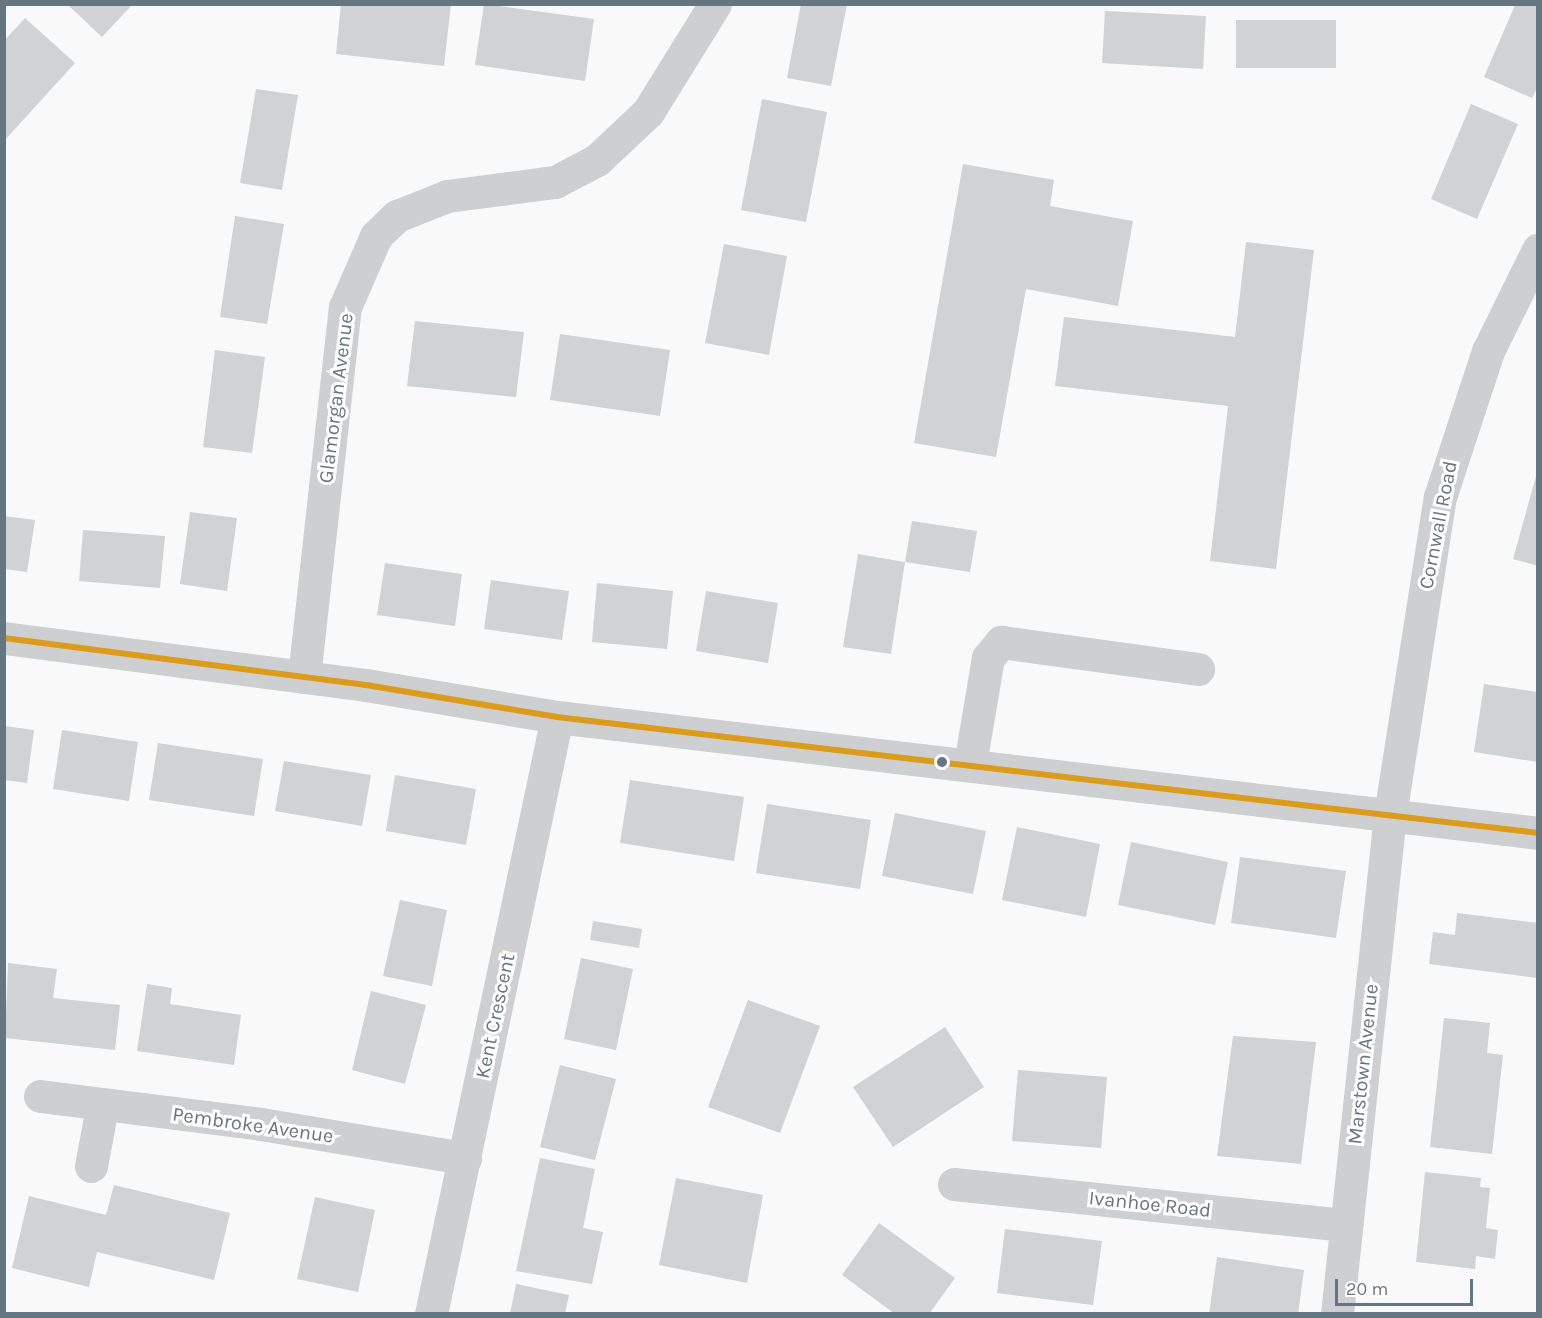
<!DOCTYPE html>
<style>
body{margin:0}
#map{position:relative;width:1542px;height:1318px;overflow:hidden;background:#f9f9f9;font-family:Karla,sans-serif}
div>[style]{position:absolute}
.building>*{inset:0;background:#d0d2d3}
.minor>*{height:33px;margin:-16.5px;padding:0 16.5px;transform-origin:16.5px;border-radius:16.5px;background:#cecfd0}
.bus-1>*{height:6px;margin:-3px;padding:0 3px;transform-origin:3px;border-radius:3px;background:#da9c1a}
.dots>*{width:16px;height:16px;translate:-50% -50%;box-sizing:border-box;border:3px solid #fff;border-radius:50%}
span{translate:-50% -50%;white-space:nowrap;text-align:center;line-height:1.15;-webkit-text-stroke:6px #fff;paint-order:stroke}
.street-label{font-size:20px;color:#657683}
.frame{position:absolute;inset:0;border:6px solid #657683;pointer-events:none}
.scale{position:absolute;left:1335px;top:1279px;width:138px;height:27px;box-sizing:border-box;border:3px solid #657683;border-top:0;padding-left:8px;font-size:18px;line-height:21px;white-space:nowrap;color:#657683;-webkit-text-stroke:4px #fff;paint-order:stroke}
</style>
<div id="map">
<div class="building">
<div style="clip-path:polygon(67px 4px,133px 4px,102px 37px)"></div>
<div style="clip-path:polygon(341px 4px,451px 4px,444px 66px,336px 54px)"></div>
<div style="clip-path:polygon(484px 4px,594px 19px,585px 81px,475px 65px)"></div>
<div style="clip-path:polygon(801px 4px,847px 4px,831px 86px,787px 78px)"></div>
<div style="clip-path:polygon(1515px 5px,1538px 5px,1538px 86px,1532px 98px,1484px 77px)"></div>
<div style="clip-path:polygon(1105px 11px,1206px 16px,1203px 69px,1102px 63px)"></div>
<div style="clip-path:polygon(25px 18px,75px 63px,4px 141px,4px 41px)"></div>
<div style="clip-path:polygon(1236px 20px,1336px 20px,1336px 68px,1236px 68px)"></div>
<div style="clip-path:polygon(256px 89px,298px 95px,282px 190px,240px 183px)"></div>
<div style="clip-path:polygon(762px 99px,827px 112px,806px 222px,741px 210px)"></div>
<div style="clip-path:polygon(1471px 104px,1518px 124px,1477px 219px,1431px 199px)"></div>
<div style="clip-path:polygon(963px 164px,1054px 180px,1050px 206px,1133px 221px,1118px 306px,1026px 289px,996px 457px,914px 443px)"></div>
<div style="clip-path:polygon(235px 216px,284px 224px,267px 324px,220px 317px)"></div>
<div style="clip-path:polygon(1246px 242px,1314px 250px,1276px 569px,1210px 561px,1228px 406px,1055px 386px,1064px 317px,1235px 337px)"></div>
<div style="clip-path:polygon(724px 244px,787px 256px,769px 355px,705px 343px)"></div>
<div style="clip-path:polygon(415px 321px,524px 332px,516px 397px,407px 386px)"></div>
<div style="clip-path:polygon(560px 334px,670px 350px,660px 416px,550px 400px)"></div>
<div style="clip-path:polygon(215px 350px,265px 357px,252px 453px,203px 447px)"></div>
<div style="clip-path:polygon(1538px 469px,1538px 566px,1513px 559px)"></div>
<div style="clip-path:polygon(190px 512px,237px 518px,227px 591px,180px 584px)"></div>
<div style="clip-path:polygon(4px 516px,35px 520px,27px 572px,4px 569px)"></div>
<div style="clip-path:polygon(912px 521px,977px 531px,970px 572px,905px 562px)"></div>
<div style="clip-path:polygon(83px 530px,165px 536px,160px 588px,79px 581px)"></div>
<div style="clip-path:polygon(858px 554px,905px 562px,891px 654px,843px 647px)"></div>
<div style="clip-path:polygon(385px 563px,462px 574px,455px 626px,377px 615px)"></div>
<div style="clip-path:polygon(491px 580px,569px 591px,562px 640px,484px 629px)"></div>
<div style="clip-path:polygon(597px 583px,673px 591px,667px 649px,592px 642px)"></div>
<div style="clip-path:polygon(706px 591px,778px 603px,768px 663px,696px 651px)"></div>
<div style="clip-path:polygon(1484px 684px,1538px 692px,1538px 762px,1474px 752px)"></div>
<div style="clip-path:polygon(4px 726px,34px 730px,27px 783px,4px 780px)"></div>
<div style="clip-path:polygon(62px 730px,138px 742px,129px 801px,53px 789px)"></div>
<div style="clip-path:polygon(158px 743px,263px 759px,254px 816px,149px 800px)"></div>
<div style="clip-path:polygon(284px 761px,371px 775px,362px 826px,275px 811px)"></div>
<div style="clip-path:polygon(395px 775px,476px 789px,466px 845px,386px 831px)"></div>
<div style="clip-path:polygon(630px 780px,744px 797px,734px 861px,620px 843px)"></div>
<div style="clip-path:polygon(767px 804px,871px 820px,860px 889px,756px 873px)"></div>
<div style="clip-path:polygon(895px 813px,986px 831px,973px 894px,882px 876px)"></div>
<div style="clip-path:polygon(1017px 827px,1100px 844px,1086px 917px,1002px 900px)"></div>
<div style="clip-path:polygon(1131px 842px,1228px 862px,1215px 925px,1118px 905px)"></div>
<div style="clip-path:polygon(1240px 857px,1346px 871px,1336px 938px,1231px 923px)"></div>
<div style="clip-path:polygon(400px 900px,447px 910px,432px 986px,383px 976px)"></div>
<div style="clip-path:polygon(1457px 913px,1538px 923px,1538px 978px,1429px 964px,1433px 932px,1455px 935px)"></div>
<div style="clip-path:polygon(593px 921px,642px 929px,639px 948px,590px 940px)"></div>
<div style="clip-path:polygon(581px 958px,633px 969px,616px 1050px,564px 1039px)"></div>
<div style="clip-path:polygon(8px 963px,57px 969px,53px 998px,120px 1005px,115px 1050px,5px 1038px)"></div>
<div style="clip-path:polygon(147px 984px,172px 988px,170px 1004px,241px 1015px,234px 1065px,137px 1051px)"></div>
<div style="clip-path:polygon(371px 991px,426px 1005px,405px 1084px,352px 1070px)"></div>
<div style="clip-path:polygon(748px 1000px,820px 1026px,780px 1133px,708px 1107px)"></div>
<div style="clip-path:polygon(1444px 1018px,1490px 1023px,1487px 1053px,1503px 1055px,1492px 1154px,1430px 1147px)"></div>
<div style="clip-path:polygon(945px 1027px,984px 1087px,893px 1147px,853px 1087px)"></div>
<div style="clip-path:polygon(1233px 1036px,1316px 1042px,1301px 1164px,1217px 1156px)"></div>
<div style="clip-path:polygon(560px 1065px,616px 1079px,595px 1160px,540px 1147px)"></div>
<div style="clip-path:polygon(1018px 1070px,1107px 1077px,1101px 1148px,1012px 1141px)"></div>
<div style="clip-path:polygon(540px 1158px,595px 1169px,583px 1228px,603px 1232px,592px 1284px,516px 1271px)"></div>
<div style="clip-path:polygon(1425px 1172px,1481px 1178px,1480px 1187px,1490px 1188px,1486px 1228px,1498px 1230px,1495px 1259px,1476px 1256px,1475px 1269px,1416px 1262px)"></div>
<div style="clip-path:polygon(676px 1178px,763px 1195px,747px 1283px,659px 1265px)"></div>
<div style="clip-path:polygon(114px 1185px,230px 1213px,214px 1280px,97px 1252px,89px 1287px,12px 1268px,29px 1196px,106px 1215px)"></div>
<div style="clip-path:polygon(315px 1197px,375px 1210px,358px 1292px,297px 1279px)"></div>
<div style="clip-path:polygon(879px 1223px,955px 1278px,929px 1314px,895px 1314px,842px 1275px)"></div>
<div style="clip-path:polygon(1005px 1229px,1102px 1241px,1093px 1305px,997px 1293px)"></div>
<div style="clip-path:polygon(1217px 1257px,1304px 1270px,1298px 1314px,1209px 1314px)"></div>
<div style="clip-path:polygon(516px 1284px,569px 1295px,565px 1314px,510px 1314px)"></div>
</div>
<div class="minor">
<div style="left:4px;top:638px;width:365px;rotate:7.4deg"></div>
<div style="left:366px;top:685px;width:194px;rotate:9.5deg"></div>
<div style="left:557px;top:717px;width:988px;rotate:6.74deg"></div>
<div style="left:304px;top:677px;width:372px;rotate:-83.7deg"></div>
<div style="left:345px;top:307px;width:77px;rotate:-66.4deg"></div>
<div style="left:376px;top:236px;width:29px;rotate:-44deg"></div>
<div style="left:397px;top:216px;width:54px;rotate:-21.8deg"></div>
<div style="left:447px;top:196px;width:109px;rotate:-7.4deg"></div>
<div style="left:555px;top:182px;width:47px;rotate:-27.6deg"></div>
<div style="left:597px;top:160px;width:70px;rotate:-43.3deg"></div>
<div style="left:648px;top:112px;width:127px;rotate:-58.2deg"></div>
<div style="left:970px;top:764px;width:108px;rotate:-80.4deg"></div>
<div style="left:988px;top:658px;width:21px;rotate:-51deg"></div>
<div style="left:1001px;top:642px;width:199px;rotate:7.8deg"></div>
<div style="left:40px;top:1096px;width:223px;rotate:7.2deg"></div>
<div style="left:261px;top:1124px;width:207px;rotate:9.5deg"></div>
<div style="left:91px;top:1166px;width:60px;rotate:-79.4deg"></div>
<div style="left:954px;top:1184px;width:394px;rotate:6deg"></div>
<div style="left:431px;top:1314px;width:610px;rotate:-78.08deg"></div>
<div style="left:1337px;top:1314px;width:502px;rotate:-83.94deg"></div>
<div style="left:1390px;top:815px;width:322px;rotate:-81.1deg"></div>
<div style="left:1440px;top:497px;width:154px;rotate:-71.8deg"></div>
<div style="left:1488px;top:351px;width:113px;rotate:-63.7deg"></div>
</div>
<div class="bus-1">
<div style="left:4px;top:638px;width:365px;rotate:7.4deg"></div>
<div style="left:366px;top:685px;width:194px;rotate:9.5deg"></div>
<div style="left:557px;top:717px;width:988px;rotate:6.74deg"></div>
</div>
<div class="dots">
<div style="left:942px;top:762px;background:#657683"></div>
</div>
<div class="street-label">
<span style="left:336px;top:398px;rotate:-83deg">Glamorgan Avenue</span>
<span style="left:1438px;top:525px;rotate:-79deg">Cornwall Road</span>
<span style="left:495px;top:1016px;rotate:-78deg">Kent Crescent</span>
<span style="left:1363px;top:1064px;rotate:-84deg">Marstown Avenue</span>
<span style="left:253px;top:1125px;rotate:8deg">Pembroke Avenue</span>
<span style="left:1150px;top:1204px;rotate:6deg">Ivanhoe Road</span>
</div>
<div class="frame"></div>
<div class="scale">20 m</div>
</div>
